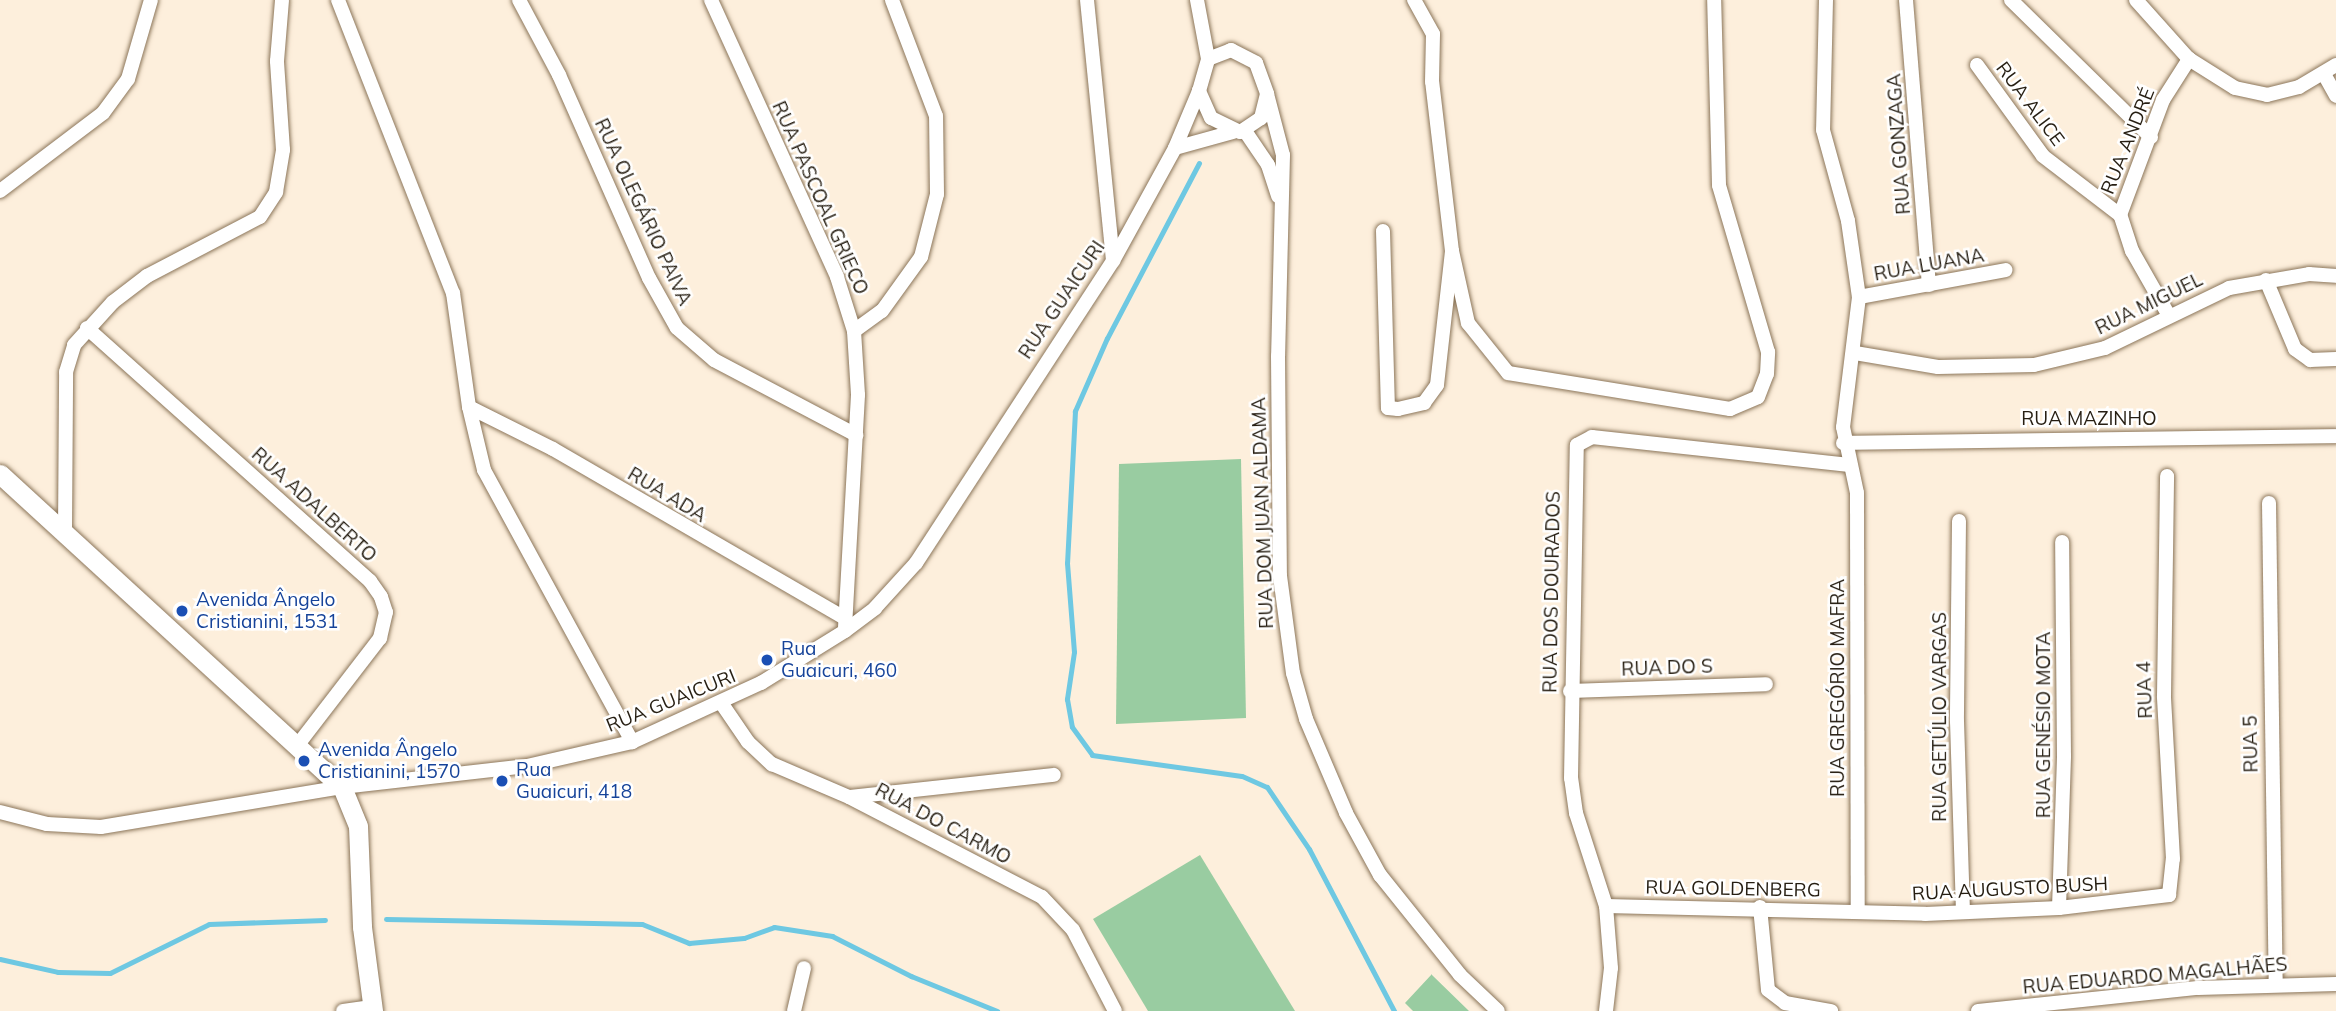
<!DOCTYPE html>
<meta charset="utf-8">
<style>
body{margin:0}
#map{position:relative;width:2336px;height:1011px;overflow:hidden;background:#fdefdc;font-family:Mulish,sans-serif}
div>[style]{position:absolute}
.green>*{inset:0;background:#99cca1}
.stream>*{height:5px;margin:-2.5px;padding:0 2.5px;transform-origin:2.5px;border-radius:2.5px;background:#6ec8e2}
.roads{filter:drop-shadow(0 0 2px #8b7559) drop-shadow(0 0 2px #8b7559)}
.street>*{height:14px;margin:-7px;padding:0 7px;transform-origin:7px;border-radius:7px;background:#fff}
.secondary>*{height:19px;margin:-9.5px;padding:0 9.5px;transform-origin:9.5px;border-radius:9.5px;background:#fff}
.dots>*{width:19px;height:19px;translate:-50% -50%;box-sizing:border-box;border:4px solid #fff;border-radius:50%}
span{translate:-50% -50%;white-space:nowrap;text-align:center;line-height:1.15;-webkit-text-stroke:5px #fff;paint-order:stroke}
.street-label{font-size:19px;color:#261e12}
.transit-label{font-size:19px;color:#164399}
.left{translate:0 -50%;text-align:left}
</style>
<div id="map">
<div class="green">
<div style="clip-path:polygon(1241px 459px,1246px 718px,1116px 724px,1119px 464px)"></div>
<div style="clip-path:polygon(1200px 855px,1295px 1011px,1148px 1011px,1093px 919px)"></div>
<div style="clip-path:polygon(1432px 974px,1432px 975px,1469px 1011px,1413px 1011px,1405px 1003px)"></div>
</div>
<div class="stream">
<div style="left:1199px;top:163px;width:198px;rotate:117.7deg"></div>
<div style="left:1107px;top:338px;width:80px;rotate:113.7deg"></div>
<div style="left:1075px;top:411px;width:152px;rotate:93deg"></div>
<div style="left:1067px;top:563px;width:89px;rotate:85.5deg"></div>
<div style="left:1074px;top:652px;width:48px;rotate:98.5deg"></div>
<div style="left:1067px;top:699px;width:28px;rotate:80deg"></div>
<div style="left:1072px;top:727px;width:34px;rotate:54deg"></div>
<div style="left:1092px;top:755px;width:151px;rotate:8deg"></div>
<div style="left:1242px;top:776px;width:27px;rotate:24deg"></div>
<div style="left:1267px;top:787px;width:75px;rotate:55.9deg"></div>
<div style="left:1309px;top:849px;width:183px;rotate:62.3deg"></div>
<div style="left:386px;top:919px;width:256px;rotate:1.1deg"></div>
<div style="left:642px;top:924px;width:51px;rotate:22deg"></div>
<div style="left:689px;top:943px;width:55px;rotate:-5.2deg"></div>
<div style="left:744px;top:938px;width:32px;rotate:-20deg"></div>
<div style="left:774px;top:927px;width:59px;rotate:8.8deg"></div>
<div style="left:832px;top:936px;width:89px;rotate:26.9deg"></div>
<div style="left:911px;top:976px;width:93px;rotate:22.1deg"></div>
<div style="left:0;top:959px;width:59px;rotate:12.6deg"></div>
<div style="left:58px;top:972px;width:52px;rotate:1.1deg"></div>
<div style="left:110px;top:973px;width:110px;rotate:-26.3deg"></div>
<div style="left:209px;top:924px;width:116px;rotate:-2deg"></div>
</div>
<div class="roads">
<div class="street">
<div style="left:338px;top:0;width:315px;rotate:68.6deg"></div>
<div style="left:453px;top:293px;width:115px;rotate:82deg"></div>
<div style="left:469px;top:407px;width:65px;rotate:76.6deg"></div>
<div style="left:484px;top:470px;width:310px;rotate:61.4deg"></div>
<div style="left:519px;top:0;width:85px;rotate:61.9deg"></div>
<div style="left:559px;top:75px;width:222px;rotate:66.1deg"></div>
<div style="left:649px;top:278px;width:57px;rotate:60.8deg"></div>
<div style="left:677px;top:328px;width:49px;rotate:40.9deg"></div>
<div style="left:714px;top:360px;width:161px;rotate:27.8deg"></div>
<div style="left:711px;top:0;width:304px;rotate:65.5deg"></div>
<div style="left:837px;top:277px;width:57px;rotate:72.5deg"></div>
<div style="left:854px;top:331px;width:64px;rotate:86.4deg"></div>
<div style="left:858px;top:395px;width:236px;rotate:93.2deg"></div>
<div style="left:1087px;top:0;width:262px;rotate:84.3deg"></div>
<div style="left:1197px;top:0;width:60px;rotate:79.4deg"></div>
<div style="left:1826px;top:0;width:130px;rotate:91.3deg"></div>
<div style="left:1823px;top:130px;width:94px;rotate:74.6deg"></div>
<div style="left:1848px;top:221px;width:77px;rotate:81.8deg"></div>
<div style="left:1859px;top:297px;width:131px;rotate:97deg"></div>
<div style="left:1843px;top:427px;width:67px;rotate:78deg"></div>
<div style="left:1857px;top:493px;width:419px;rotate:89.9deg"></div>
<div style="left:1906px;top:0;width:286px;rotate:85.4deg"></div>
<div style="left:2011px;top:0;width:196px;rotate:44.4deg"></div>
<div style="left:2136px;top:0;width:79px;rotate:48.1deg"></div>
<div style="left:2189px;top:59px;width:54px;rotate:32.2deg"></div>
<div style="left:2235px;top:88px;width:33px;rotate:12deg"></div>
<div style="left:2267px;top:95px;width:33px;rotate:-14deg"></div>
<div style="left:2299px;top:87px;width:43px;rotate:-30.7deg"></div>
<div style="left:1231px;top:50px;width:28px;rotate:27deg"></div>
<div style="left:1256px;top:63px;width:33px;rotate:70deg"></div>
<div style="left:1267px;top:94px;width:25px;rotate:104deg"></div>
<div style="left:1261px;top:118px;width:25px;rotate:146deg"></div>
<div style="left:1240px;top:132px;width:32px;rotate:-154deg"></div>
<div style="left:1211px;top:118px;width:30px;rotate:-114deg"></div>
<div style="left:1199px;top:91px;width:33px;rotate:-74deg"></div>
<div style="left:1208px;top:59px;width:25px;rotate:-21deg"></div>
<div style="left:1977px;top:65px;width:112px;rotate:54deg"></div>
<div style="left:2043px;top:156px;width:97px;rotate:37.5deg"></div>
<div style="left:2324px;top:74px;width:25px;rotate:61deg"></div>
<div style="left:1267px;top:94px;width:63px;rotate:75.3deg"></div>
<div style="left:1283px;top:155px;width:201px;rotate:91.4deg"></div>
<div style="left:1278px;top:356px;width:220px;rotate:89.5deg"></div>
<div style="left:1280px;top:576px;width:98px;rotate:82.4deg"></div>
<div style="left:1293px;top:673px;width:48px;rotate:74.2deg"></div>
<div style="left:1306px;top:719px;width:102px;rotate:66.9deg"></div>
<div style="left:1346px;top:813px;width:71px;rotate:61.3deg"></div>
<div style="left:1380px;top:875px;width:128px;rotate:51.3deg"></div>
<div style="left:1460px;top:975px;width:52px;rotate:43.5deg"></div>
<div style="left:1245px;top:131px;width:41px;rotate:55.9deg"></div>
<div style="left:1268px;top:165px;width:33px;rotate:72deg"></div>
<div style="left:1175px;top:148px;width:60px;rotate:-15.4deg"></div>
<div style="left:0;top:191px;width:129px;rotate:-37.1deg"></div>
<div style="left:103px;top:113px;width:42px;rotate:-53.7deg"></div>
<div style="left:128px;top:79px;width:82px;rotate:-73.8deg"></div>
<div style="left:1383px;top:231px;width:177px;rotate:88.4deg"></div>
<div style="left:1388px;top:408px;width:10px;rotate:6deg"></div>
<div style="left:1398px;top:409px;width:27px;rotate:-13deg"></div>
<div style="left:1424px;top:403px;width:22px;rotate:-54deg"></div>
<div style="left:1437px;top:385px;width:135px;rotate:-83.6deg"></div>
<div style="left:1452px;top:251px;width:170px;rotate:-96.7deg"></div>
<div style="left:1432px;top:82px;width:48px;rotate:-88.8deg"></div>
<div style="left:1433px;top:34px;width:39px;rotate:-119deg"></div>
<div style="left:1452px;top:251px;width:74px;rotate:77.5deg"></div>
<div style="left:1468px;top:323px;width:64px;rotate:51.3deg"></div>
<div style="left:1508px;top:373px;width:225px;rotate:9.2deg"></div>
<div style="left:1730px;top:409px;width:30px;rotate:-23deg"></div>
<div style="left:1758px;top:397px;width:25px;rotate:-69deg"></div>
<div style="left:1767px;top:374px;width:22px;rotate:-87deg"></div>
<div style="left:1768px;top:352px;width:174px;rotate:-106.4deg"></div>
<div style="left:1719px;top:185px;width:185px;rotate:-91.5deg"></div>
<div style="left:2266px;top:280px;width:75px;rotate:67.2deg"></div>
<div style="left:2295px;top:349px;width:19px;rotate:36deg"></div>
<div style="left:2310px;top:360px;width:26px;rotate:-2deg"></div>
<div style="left:1859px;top:297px;width:149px;rotate:-10.4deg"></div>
<div style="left:2168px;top:314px;width:73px;rotate:-119.7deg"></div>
<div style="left:2132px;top:251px;width:38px;rotate:-108deg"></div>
<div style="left:2120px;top:215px;width:123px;rotate:-69.5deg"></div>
<div style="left:2163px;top:100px;width:49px;rotate:-57.6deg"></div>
<div style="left:87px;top:328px;width:380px;rotate:41.8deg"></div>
<div style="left:370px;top:581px;width:19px;rotate:55deg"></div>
<div style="left:381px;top:597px;width:16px;rotate:72deg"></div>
<div style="left:386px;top:612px;width:27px;rotate:103deg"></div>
<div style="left:380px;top:638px;width:133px;rotate:127.6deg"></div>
<div style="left:854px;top:331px;width:34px;rotate:-36deg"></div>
<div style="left:882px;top:311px;width:67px;rotate:-54.2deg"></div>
<div style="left:921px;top:257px;width:65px;rotate:-75.7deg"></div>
<div style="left:937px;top:194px;width:78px;rotate:-90.7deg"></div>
<div style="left:936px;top:116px;width:124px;rotate:-110.8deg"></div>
<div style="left:1855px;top:353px;width:84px;rotate:9.6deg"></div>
<div style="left:1938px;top:367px;width:96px;rotate:-1.2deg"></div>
<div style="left:2034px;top:365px;width:73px;rotate:-13.5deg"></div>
<div style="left:2105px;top:348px;width:138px;rotate:-25.8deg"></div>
<div style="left:2229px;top:288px;width:81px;rotate:-9.9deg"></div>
<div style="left:2309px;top:274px;width:27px;rotate:4deg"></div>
<div style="left:469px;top:407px;width:94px;rotate:26.6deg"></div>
<div style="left:553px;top:449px;width:337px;rotate:30.1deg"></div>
<div style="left:1843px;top:443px;width:493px;rotate:-0.8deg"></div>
<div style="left:2269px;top:503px;width:481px;rotate:89.2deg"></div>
<div style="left:1959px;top:521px;width:200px;rotate:90.6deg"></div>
<div style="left:1957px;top:721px;width:191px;rotate:88.2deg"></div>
<div style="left:65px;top:531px;width:159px;rotate:-89.6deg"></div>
<div style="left:66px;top:372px;width:28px;rotate:-73deg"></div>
<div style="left:74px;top:345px;width:58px;rotate:-47.8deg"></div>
<div style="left:113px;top:302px;width:43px;rotate:-37.4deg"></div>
<div style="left:147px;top:276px;width:127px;rotate:-27.6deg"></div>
<div style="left:260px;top:217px;width:30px;rotate:-57deg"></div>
<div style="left:276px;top:192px;width:43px;rotate:-80.5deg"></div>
<div style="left:283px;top:150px;width:89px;rotate:-93.9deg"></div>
<div style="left:277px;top:61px;width:61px;rotate:-85.3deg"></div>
<div style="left:1570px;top:691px;width:196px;rotate:-2deg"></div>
<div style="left:722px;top:704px;width:46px;rotate:55.6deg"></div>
<div style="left:748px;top:742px;width:33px;rotate:43deg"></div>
<div style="left:772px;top:764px;width:84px;rotate:23.2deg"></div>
<div style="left:849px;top:797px;width:217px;rotate:27.4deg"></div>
<div style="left:1042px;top:897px;width:45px;rotate:46.8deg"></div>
<div style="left:1073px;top:930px;width:91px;rotate:62.6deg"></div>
<div style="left:850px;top:797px;width:205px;rotate:-6.2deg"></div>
<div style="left:0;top:812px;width:49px;rotate:14.3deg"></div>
<div style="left:47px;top:824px;width:54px;rotate:3.2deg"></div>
<div style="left:101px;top:827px;width:244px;rotate:-9.4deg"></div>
<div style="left:342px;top:787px;width:186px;rotate:-6.5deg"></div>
<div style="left:527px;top:766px;width:108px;rotate:-12.9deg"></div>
<div style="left:632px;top:742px;width:142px;rotate:-24.6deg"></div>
<div style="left:761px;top:683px;width:99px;rotate:-31.8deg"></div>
<div style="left:845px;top:631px;width:38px;rotate:-37deg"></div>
<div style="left:875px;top:608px;width:61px;rotate:-47.7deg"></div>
<div style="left:916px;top:563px;width:361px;rotate:-56.9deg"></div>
<div style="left:1113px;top:261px;width:129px;rotate:-61.2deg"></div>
<div style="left:1175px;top:148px;width:62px;rotate:-67.2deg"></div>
<div style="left:1606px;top:906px;width:319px;rotate:1.4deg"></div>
<div style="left:1925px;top:914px;width:134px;rotate:-2.6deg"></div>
<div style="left:2059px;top:908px;width:111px;rotate:-6.7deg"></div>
<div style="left:2169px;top:895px;width:36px;rotate:-84deg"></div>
<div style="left:2173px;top:859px;width:163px;rotate:-93.2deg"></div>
<div style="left:2164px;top:696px;width:220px;rotate:-89.2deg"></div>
<div style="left:1760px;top:907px;width:83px;rotate:84.5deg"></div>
<div style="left:1768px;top:990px;width:21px;rotate:37deg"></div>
<div style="left:1785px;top:1003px;width:47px;rotate:9.9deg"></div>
<div style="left:2059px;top:908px;width:152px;rotate:-88.1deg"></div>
<div style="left:2064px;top:756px;width:214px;rotate:-90.5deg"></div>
<div style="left:343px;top:1011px;width:29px;rotate:-8deg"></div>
<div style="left:794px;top:1011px;width:44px;rotate:-76.9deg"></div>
<div style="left:1606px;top:1011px;width:43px;rotate:-83.4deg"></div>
<div style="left:1611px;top:968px;width:62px;rotate:-94.6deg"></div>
<div style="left:1606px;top:906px;width:98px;rotate:-107.9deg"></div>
<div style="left:1576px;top:813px;width:35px;rotate:-98deg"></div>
<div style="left:1571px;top:778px;width:333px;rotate:-89deg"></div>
<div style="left:1577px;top:445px;width:17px;rotate:-28deg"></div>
<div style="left:1592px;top:437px;width:259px;rotate:6.2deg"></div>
<div style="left:1978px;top:1011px;width:221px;rotate:-6deg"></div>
<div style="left:2198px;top:988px;width:138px;rotate:-1.7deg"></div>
</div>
<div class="secondary">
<div style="left:0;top:474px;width:464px;rotate:42.5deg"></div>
<div style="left:342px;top:787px;width:42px;rotate:67.7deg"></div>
<div style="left:358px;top:826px;width:101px;rotate:87.7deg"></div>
<div style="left:362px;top:927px;width:85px;rotate:82.5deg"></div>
</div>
</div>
<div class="dots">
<div style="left:182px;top:611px;background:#1a4fb4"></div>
<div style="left:767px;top:660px;background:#1a4fb4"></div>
<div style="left:304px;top:761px;background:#1a4fb4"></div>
<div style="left:502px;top:781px;background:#1a4fb4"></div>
</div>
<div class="street-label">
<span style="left:2030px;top:104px;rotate:53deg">RUA ALICE</span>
<span style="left:2128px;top:141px;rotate:-68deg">RUA ANDRÉ</span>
<span style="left:1899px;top:144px;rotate:-94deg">RUA GONZAGA</span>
<span style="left:820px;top:198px;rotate:66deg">RUA PASCOAL GRIECO</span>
<span style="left:643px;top:212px;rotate:65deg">RUA OLEGÁRIO PAIVA</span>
<span style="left:1929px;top:265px;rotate:-10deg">RUA LUANA</span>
<span style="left:1062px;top:300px;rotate:-56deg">RUA GUAICURI</span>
<span style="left:2149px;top:304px;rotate:-26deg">RUA MIGUEL</span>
<span style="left:2089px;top:419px">RUA MAZINHO</span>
<span style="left:667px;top:495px;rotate:31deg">RUA ADA</span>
<span style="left:314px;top:505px;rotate:42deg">RUA ADALBERTO</span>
<span style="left:1263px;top:513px;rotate:-92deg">RUA DOM JUAN ALDAMA</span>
<span style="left:1552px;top:592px;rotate:-89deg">RUA DOS DOURADOS</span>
<span style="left:1667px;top:668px;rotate:-2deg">RUA DO S</span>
<span style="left:1838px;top:688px;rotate:-90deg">RUA GREGÓRIO MAFRA</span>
<span style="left:2145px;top:690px;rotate:-92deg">RUA 4</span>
<span style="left:671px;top:701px;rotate:-22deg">RUA GUAICURI</span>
<span style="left:1940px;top:717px;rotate:-90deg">RUA GETÚLIO VARGAS</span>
<span style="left:2044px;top:725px;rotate:-90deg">RUA GENÉSIO MOTA</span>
<span style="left:2251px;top:744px;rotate:-91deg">RUA 5</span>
<span style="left:943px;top:824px;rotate:28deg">RUA DO CARMO</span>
<span style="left:1733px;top:889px;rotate:1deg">RUA GOLDENBERG</span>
<span style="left:2010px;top:889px;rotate:-3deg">RUA AUGUSTO BUSH</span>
<span style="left:2155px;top:976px;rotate:-5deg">RUA EDUARDO MAGALHÃES</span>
</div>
<div class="transit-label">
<span class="left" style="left:196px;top:611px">Avenida Ângelo<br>Cristianini, 1531</span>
<span class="left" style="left:781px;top:660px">Rua<br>Guaicuri, 460</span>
<span class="left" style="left:318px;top:761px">Avenida Ângelo<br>Cristianini, 1570</span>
<span class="left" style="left:516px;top:781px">Rua<br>Guaicuri, 418</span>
</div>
</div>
